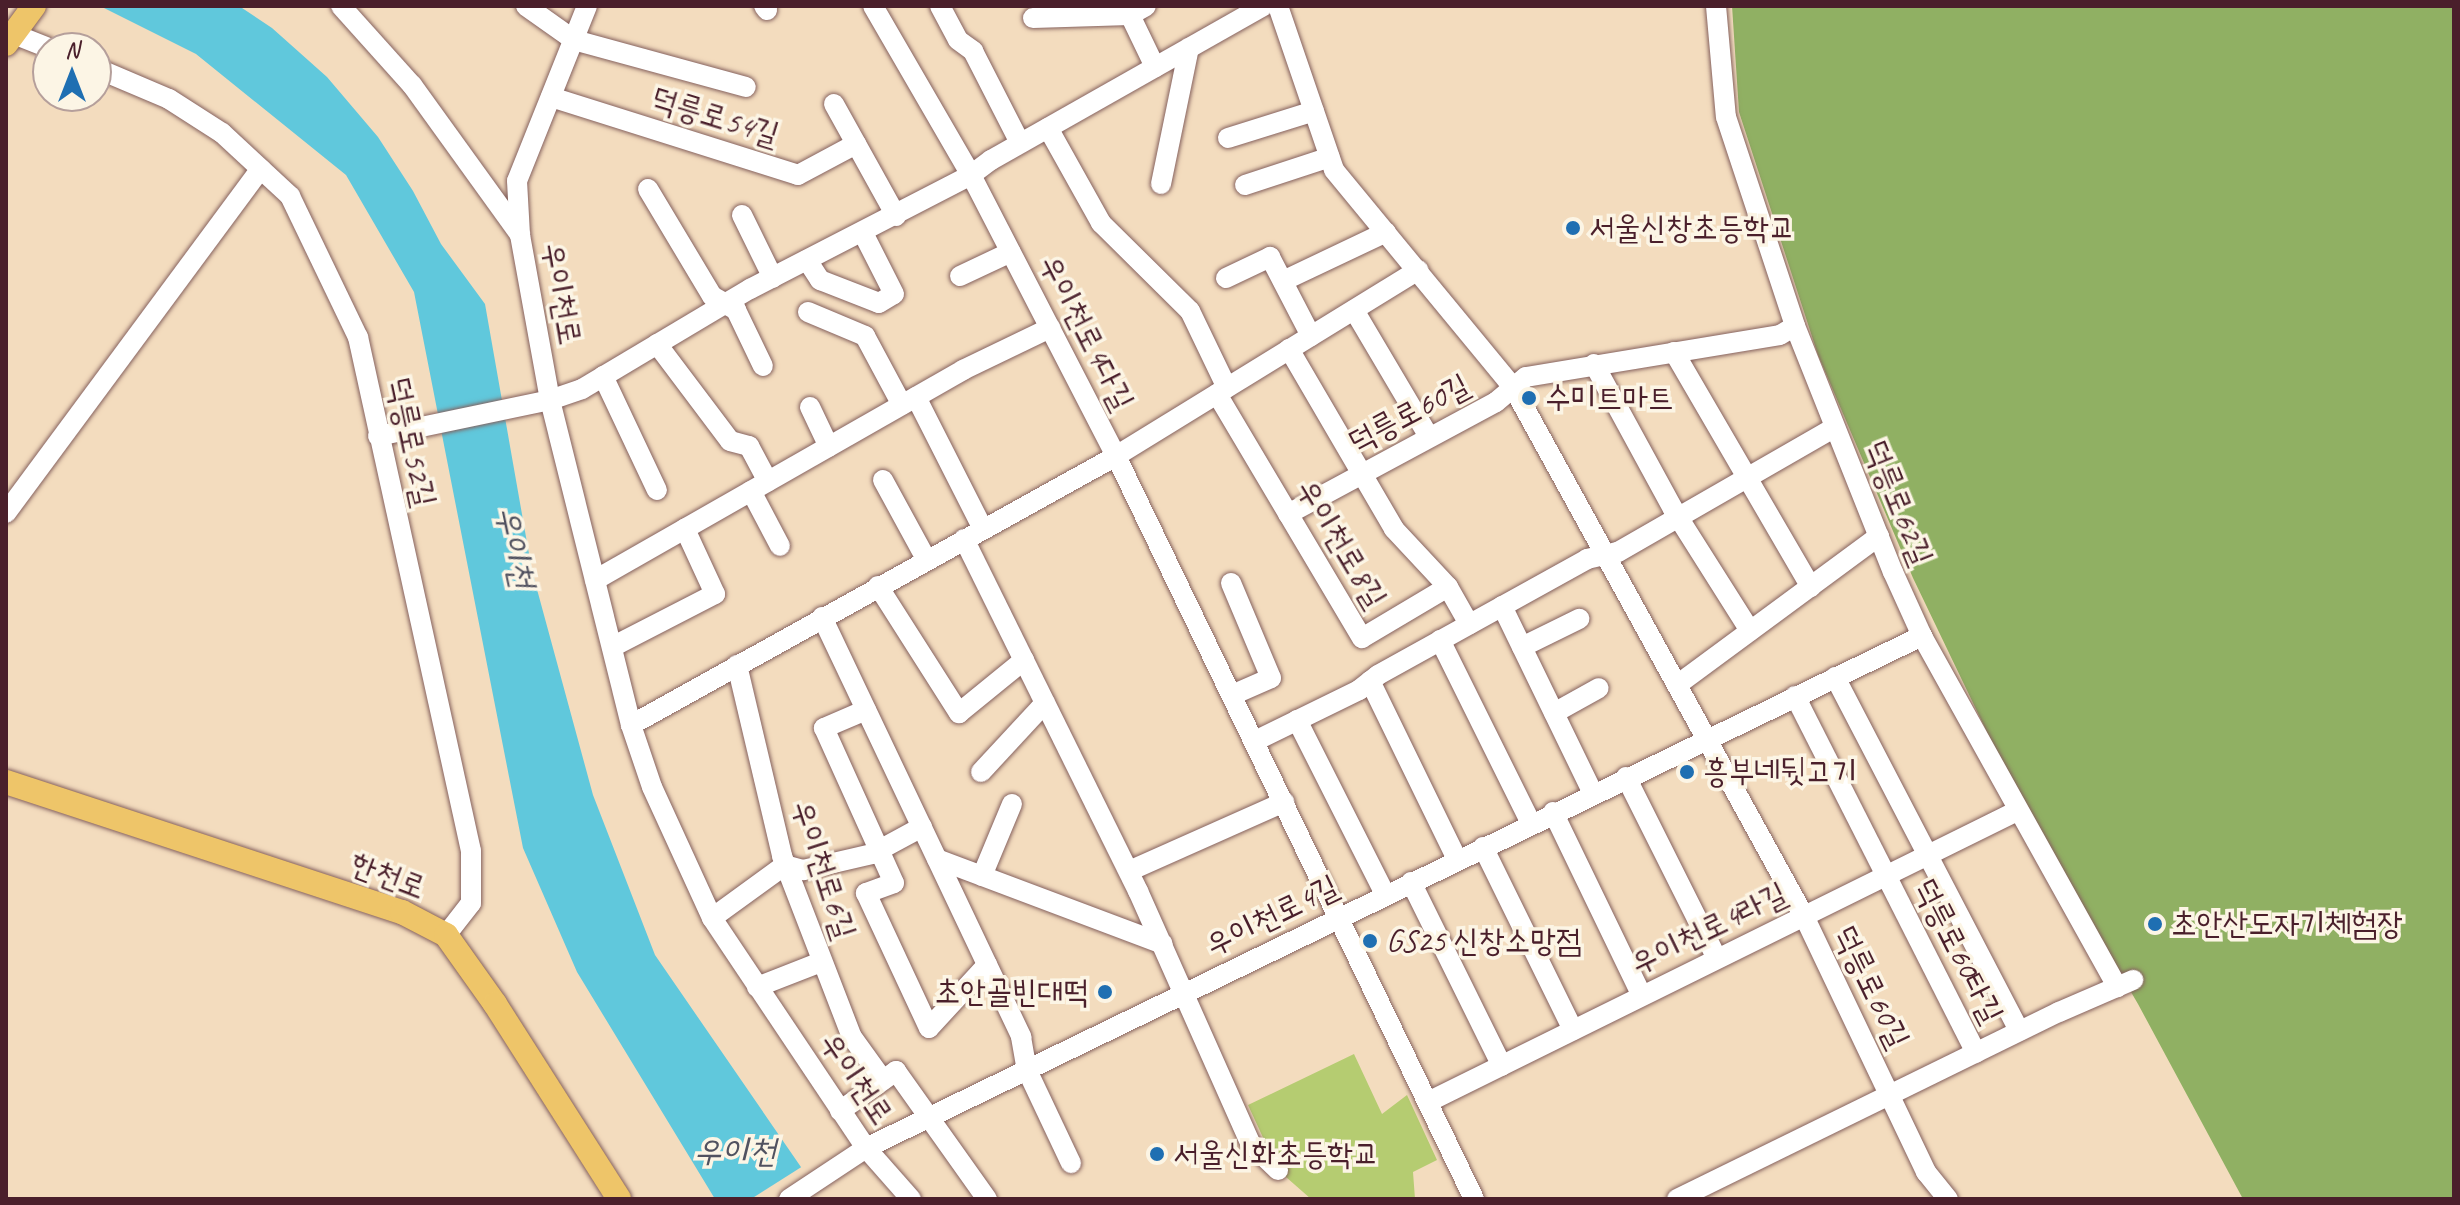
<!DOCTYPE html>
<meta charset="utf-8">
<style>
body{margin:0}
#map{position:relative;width:2460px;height:1205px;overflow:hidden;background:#f3dcbe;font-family:Caveat,"Poor Story",sans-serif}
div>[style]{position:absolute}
.green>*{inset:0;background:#b5cc71}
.forest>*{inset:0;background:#90b063}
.water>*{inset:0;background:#60c8dc}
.pier>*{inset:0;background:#f3dcbe}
.roads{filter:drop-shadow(0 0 2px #85615e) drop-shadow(0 0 2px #85615e)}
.minor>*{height:20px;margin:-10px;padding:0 10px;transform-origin:10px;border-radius:10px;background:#fff}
.major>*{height:24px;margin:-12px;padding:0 12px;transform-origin:12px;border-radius:12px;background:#eec569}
.dots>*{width:22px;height:22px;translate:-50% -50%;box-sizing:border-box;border:4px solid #fcf5e5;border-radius:50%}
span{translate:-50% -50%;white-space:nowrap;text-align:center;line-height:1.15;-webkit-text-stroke:7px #fcf5e5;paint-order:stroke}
.street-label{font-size:32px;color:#4a1f2b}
.poi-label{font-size:32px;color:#4a1f2b}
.left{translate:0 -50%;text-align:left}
.right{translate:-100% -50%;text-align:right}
.water-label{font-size:34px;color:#515260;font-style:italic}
.frame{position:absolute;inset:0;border:8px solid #4a1f2b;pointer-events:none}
.north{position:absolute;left:32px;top:32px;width:80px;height:80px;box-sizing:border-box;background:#fcf5e5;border:2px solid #b59f9b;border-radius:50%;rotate:0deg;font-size:22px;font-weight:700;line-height:32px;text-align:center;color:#4a1f2b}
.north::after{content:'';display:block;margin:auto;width:28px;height:36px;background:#1f6fb2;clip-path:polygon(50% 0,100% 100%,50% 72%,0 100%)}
</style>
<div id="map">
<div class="green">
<div style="clip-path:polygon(1354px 1054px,1382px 1114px,1407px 1095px,1437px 1160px,1413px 1172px,1415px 1199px,1311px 1199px,1278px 1170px,1248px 1105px)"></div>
</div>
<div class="forest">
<div style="clip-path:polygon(1732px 6px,2454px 6px,2454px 1199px,2243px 1199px,2138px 1004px,2022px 805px,1913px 578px,1818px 355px,1739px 112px)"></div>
</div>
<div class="water">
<div style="clip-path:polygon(100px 6px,239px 6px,272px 28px,327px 77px,378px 137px,413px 191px,441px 244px,485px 304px,532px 571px,593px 795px,655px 955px,823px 1199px,715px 1199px,577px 972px,523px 848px,414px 292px,346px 175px,196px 54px)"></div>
</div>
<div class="pier">
<div style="clip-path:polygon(803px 1166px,827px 1199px,751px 1199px)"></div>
</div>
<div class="roads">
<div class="minor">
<div style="left:341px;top:6px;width:106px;rotate:48.1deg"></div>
<div style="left:412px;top:85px;width:185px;rotate:54.2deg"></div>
<div style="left:526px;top:6px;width:59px;rotate:35.3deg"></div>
<div style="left:574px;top:40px;width:178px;rotate:15.3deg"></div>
<div style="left:587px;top:6px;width:188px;rotate:111.8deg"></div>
<div style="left:517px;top:181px;width:54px;rotate:86.8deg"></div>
<div style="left:520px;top:235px;width:168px;rotate:79.7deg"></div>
<div style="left:550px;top:400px;width:335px;rotate:76deg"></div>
<div style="left:631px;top:725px;width:65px;rotate:71.3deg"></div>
<div style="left:652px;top:787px;width:144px;rotate:65.4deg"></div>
<div style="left:712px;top:918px;width:277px;rotate:56.2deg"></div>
<div style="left:866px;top:1148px;width:68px;rotate:48.6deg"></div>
<div style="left:764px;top:6px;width:5px;rotate:53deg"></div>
<div style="left:873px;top:6px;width:195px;rotate:59.9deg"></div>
<div style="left:971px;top:175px;width:316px;rotate:62.7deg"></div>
<div style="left:1116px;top:456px;width:825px;rotate:64.27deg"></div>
<div style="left:940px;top:6px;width:38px;rotate:62deg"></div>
<div style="left:958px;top:40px;width:19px;rotate:36deg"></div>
<div style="left:973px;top:51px;width:103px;rotate:62.9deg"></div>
<div style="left:1278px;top:6px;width:173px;rotate:71.1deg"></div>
<div style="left:1334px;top:170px;width:281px;rotate:50.5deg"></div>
<div style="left:1513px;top:387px;width:604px;rotate:61.19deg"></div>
<div style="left:1804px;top:916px;width:284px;rotate:64.5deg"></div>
<div style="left:1926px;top:1172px;width:35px;rotate:51deg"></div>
<div style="left:1716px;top:6px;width:111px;rotate:84.9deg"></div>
<div style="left:1726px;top:117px;width:220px;rotate:71.7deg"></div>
<div style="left:1795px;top:326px;width:265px;rotate:68.3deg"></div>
<div style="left:1893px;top:572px;width:70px;rotate:65.6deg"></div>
<div style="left:1922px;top:636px;width:402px;rotate:60.9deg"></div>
<div style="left:1130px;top:15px;width:58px;rotate:64.3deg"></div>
<div style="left:1033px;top:18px;width:97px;rotate:-1.8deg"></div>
<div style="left:1130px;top:15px;width:18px;rotate:-29deg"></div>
<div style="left:6px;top:31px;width:46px;rotate:21.6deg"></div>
<div style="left:96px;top:68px;width:79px;rotate:23deg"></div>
<div style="left:169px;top:99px;width:63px;rotate:32.7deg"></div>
<div style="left:222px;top:133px;width:93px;rotate:42.8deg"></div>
<div style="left:290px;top:196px;width:157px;rotate:64.3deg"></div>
<div style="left:358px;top:337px;width:526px;rotate:77.6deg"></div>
<div style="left:471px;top:851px;width:52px;rotate:90deg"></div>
<div style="left:471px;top:903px;width:41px;rotate:128deg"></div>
<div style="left:551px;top:97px;width:259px;rotate:17.5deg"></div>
<div style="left:798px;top:175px;width:66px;rotate:-28.1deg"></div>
<div style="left:834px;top:104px;width:128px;rotate:61deg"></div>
<div style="left:1048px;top:128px;width:109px;rotate:60.8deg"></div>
<div style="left:1101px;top:223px;width:125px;rotate:44.7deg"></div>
<div style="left:1190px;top:311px;width:85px;rotate:64.3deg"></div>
<div style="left:1228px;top:138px;width:90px;rotate:-17.4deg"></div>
<div style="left:1161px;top:184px;width:139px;rotate:-78.4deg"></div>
<div style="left:1245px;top:185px;width:89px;rotate:-18.2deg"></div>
<div style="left:648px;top:189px;width:125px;rotate:59.1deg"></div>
<div style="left:712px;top:296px;width:28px;rotate:30deg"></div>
<div style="left:736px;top:310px;width:62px;rotate:64.3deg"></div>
<div style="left:742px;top:215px;width:70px;rotate:63.8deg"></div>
<div style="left:807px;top:260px;width:24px;rotate:57deg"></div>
<div style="left:820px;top:280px;width:63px;rotate:21.3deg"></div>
<div style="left:879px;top:303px;width:17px;rotate:-31deg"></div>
<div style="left:894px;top:294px;width:68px;rotate:-116.9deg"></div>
<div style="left:960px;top:276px;width:56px;rotate:-25.2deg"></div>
<div style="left:1226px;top:278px;width:49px;rotate:-25.5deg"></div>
<div style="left:1270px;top:257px;width:89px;rotate:62.6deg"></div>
<div style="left:1283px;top:281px;width:114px;rotate:-25.4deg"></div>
<div style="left:1354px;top:310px;width:147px;rotate:59.4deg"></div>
<div style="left:808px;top:312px;width:62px;rotate:22.8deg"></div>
<div style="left:865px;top:336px;width:78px;rotate:61.8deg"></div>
<div style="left:657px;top:344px;width:121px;rotate:53deg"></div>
<div style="left:730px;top:441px;width:20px;rotate:15deg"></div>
<div style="left:749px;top:446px;width:40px;rotate:62deg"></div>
<div style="left:1289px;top:349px;width:208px;rotate:59.7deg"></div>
<div style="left:1394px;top:529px;width:79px;rotate:47deg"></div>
<div style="left:1448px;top:587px;width:43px;rotate:60.4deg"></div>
<div style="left:1674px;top:352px;width:272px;rotate:59.8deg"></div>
<div style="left:1594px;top:364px;width:165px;rotate:61.4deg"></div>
<div style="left:1673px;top:509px;width:144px;rotate:57.7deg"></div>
<div style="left:603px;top:376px;width:126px;rotate:64.7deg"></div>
<div style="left:1217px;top:394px;width:284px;rotate:59.3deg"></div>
<div style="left:1362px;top:638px;width:100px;rotate:-30.7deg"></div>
<div style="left:916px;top:397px;width:148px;rotate:63.1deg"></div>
<div style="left:810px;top:407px;width:44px;rotate:64.6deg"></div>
<div style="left:378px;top:436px;width:176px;rotate:-11.8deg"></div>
<div style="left:550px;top:400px;width:34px;rotate:-19deg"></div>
<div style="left:582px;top:389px;width:196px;rotate:-30.8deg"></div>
<div style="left:750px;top:289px;width:249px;rotate:-27.3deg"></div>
<div style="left:971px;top:175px;width:25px;rotate:-37deg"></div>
<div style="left:991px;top:160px;width:313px;rotate:-29.5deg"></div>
<div style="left:883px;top:480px;width:90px;rotate:61.4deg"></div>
<div style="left:751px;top:491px;width:62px;rotate:62.2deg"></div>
<div style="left:6px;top:513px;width:428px;rotate:-53.5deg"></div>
<div style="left:1288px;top:514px;width:236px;rotate:-28.3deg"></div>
<div style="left:1496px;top:402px;width:39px;rotate:-40deg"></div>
<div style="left:1526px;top:377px;width:257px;rotate:-9.4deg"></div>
<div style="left:1780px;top:335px;width:17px;rotate:-31deg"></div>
<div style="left:964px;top:539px;width:393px;rotate:63.7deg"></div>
<div style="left:1138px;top:891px;width:276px;rotate:66deg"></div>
<div style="left:1250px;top:1143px;width:39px;rotate:44deg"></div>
<div style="left:595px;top:580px;width:424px;rotate:-29.7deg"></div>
<div style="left:963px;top:370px;width:97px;rotate:-25.8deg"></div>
<div style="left:1231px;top:583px;width:103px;rotate:67.2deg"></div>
<div style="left:1271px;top:678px;width:43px;rotate:156.4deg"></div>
<div style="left:878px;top:586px;width:151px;rotate:57.5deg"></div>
<div style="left:959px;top:713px;width:84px;rotate:-39.2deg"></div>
<div style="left:1502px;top:606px;width:208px;rotate:64.1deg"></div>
<div style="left:822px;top:617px;width:465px;rotate:64.6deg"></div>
<div style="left:1021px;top:1037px;width:34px;rotate:80deg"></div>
<div style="left:1027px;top:1070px;width:103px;rotate:64.7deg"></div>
<div style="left:1440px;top:640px;width:204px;rotate:63.6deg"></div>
<div style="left:612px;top:647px;width:116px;rotate:-27.2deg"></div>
<div style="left:715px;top:594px;width:72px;rotate:-114.8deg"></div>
<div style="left:1522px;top:647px;width:64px;rotate:-26.2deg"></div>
<div style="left:737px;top:665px;width:196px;rotate:76.7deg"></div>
<div style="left:782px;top:856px;width:194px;rotate:68.9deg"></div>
<div style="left:852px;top:1037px;width:53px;rotate:54.2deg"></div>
<div style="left:1835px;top:677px;width:399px;rotate:62.5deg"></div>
<div style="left:1370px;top:681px;width:198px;rotate:64deg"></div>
<div style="left:1677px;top:685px;width:251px;rotate:-36.4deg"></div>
<div style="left:1795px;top:696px;width:400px;rotate:63.1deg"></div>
<div style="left:866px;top:710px;width:46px;rotate:156.8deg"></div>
<div style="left:824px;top:728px;width:170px;rotate:65.7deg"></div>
<div style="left:894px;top:883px;width:30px;rotate:160deg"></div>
<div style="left:866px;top:893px;width:149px;rotate:65deg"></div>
<div style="left:929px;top:1028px;width:86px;rotate:-47.4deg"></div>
<div style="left:1554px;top:713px;width:51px;rotate:-29.1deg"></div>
<div style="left:1297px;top:720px;width:195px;rotate:63.2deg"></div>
<div style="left:631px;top:725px;width:555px;rotate:-29.01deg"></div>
<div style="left:1116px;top:456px;width:355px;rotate:-31.6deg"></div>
<div style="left:1255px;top:741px;width:116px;rotate:-26.1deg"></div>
<div style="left:1359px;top:690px;width:24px;rotate:-38deg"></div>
<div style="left:1378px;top:675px;width:239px;rotate:-29deg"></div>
<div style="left:1587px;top:559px;width:32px;rotate:-13deg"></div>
<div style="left:1618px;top:552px;width:250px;rotate:-29.9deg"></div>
<div style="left:981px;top:772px;width:94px;rotate:-47.2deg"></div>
<div style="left:1626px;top:777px;width:203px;rotate:63.4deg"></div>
<div style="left:1553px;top:812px;width:204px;rotate:64.2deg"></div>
<div style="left:1483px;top:847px;width:204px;rotate:63.8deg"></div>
<div style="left:937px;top:859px;width:241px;rotate:20.6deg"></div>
<div style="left:1129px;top:871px;width:170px;rotate:-24deg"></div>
<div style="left:982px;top:876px;width:78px;rotate:-67.4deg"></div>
<div style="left:1411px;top:882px;width:205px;rotate:63.7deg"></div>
<div style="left:712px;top:918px;width:90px;rotate:-36deg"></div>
<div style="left:785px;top:865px;width:19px;rotate:16deg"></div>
<div style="left:803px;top:870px;width:71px;rotate:-13.1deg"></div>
<div style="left:872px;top:854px;width:57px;rotate:-28.4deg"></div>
<div style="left:757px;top:987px;width:69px;rotate:-21.3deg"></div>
<div style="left:1428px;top:1102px;width:657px;rotate:-26.29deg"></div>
<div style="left:840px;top:1111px;width:69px;rotate:-35.5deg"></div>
<div style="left:896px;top:1071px;width:157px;rotate:54.6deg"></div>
<div style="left:789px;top:1199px;width:92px;rotate:-33.5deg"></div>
<div style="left:866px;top:1148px;width:1174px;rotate:-25.87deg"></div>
<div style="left:1677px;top:1199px;width:425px;rotate:-26.1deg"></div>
<div style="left:2059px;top:1012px;width:81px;rotate:-23.4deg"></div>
</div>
<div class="major">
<div style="left:6px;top:44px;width:47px;rotate:-53.6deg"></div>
<div style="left:6px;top:782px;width:417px;rotate:18.2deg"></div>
<div style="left:402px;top:912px;width:50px;rotate:27.6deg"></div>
<div style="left:446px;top:935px;width:85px;rotate:54.6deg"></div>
<div style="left:495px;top:1004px;width:231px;rotate:57.5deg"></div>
</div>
</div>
<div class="dots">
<div style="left:1573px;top:228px;background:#1f6fb2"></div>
<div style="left:1529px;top:398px;background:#1f6fb2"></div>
<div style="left:1687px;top:772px;background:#1f6fb2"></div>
<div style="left:2155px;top:924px;background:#1f6fb2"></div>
<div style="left:1370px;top:941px;background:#1f6fb2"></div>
<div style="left:1105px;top:992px;background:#1f6fb2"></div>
<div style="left:1157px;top:1154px;background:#1f6fb2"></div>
</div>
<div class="street-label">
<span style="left:715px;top:117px;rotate:17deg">덕릉로54길</span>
<span style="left:561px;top:294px;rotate:80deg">우이천로</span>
<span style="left:1086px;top:333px;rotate:63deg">우이천로4다길</span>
<span style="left:1409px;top:414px;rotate:-28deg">덕릉로60길</span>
<span style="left:411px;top:442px;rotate:78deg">덕릉로52길</span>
<span style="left:1898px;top:503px;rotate:68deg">덕릉로62길</span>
<span style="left:1341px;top:544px;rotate:59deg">우이천로8길</span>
<span style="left:823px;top:870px;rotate:72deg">우이천로6길</span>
<span style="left:388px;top:876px;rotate:21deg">한천로</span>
<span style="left:1272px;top:916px;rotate:-26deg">우이천로4길</span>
<span style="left:1709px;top:929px;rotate:-26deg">우이천로4라길</span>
<span style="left:1958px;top:951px;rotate:63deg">덕릉로60타길</span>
<span style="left:1871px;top:987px;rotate:64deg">덕릉로60길</span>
<span style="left:856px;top:1079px;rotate:56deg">우이천로</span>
</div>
<div class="poi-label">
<span class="left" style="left:1589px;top:228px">서울신창초등학교</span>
<span class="left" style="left:1545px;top:398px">수미트마트</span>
<span class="left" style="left:1703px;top:772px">흥부네뒷고기</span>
<span class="left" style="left:2171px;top:924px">초안산도자기체험장</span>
<span class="left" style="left:1386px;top:941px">GS25 신창소망점</span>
<span class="right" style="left:1089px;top:992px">초안골빈대떡</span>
<span class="left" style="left:1173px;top:1154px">서울신화초등학교</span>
</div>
<div class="water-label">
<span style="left:516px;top:547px;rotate:78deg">우이천</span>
<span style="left:735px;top:1151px">우이천</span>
</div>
<div class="frame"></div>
<div class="north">N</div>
</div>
